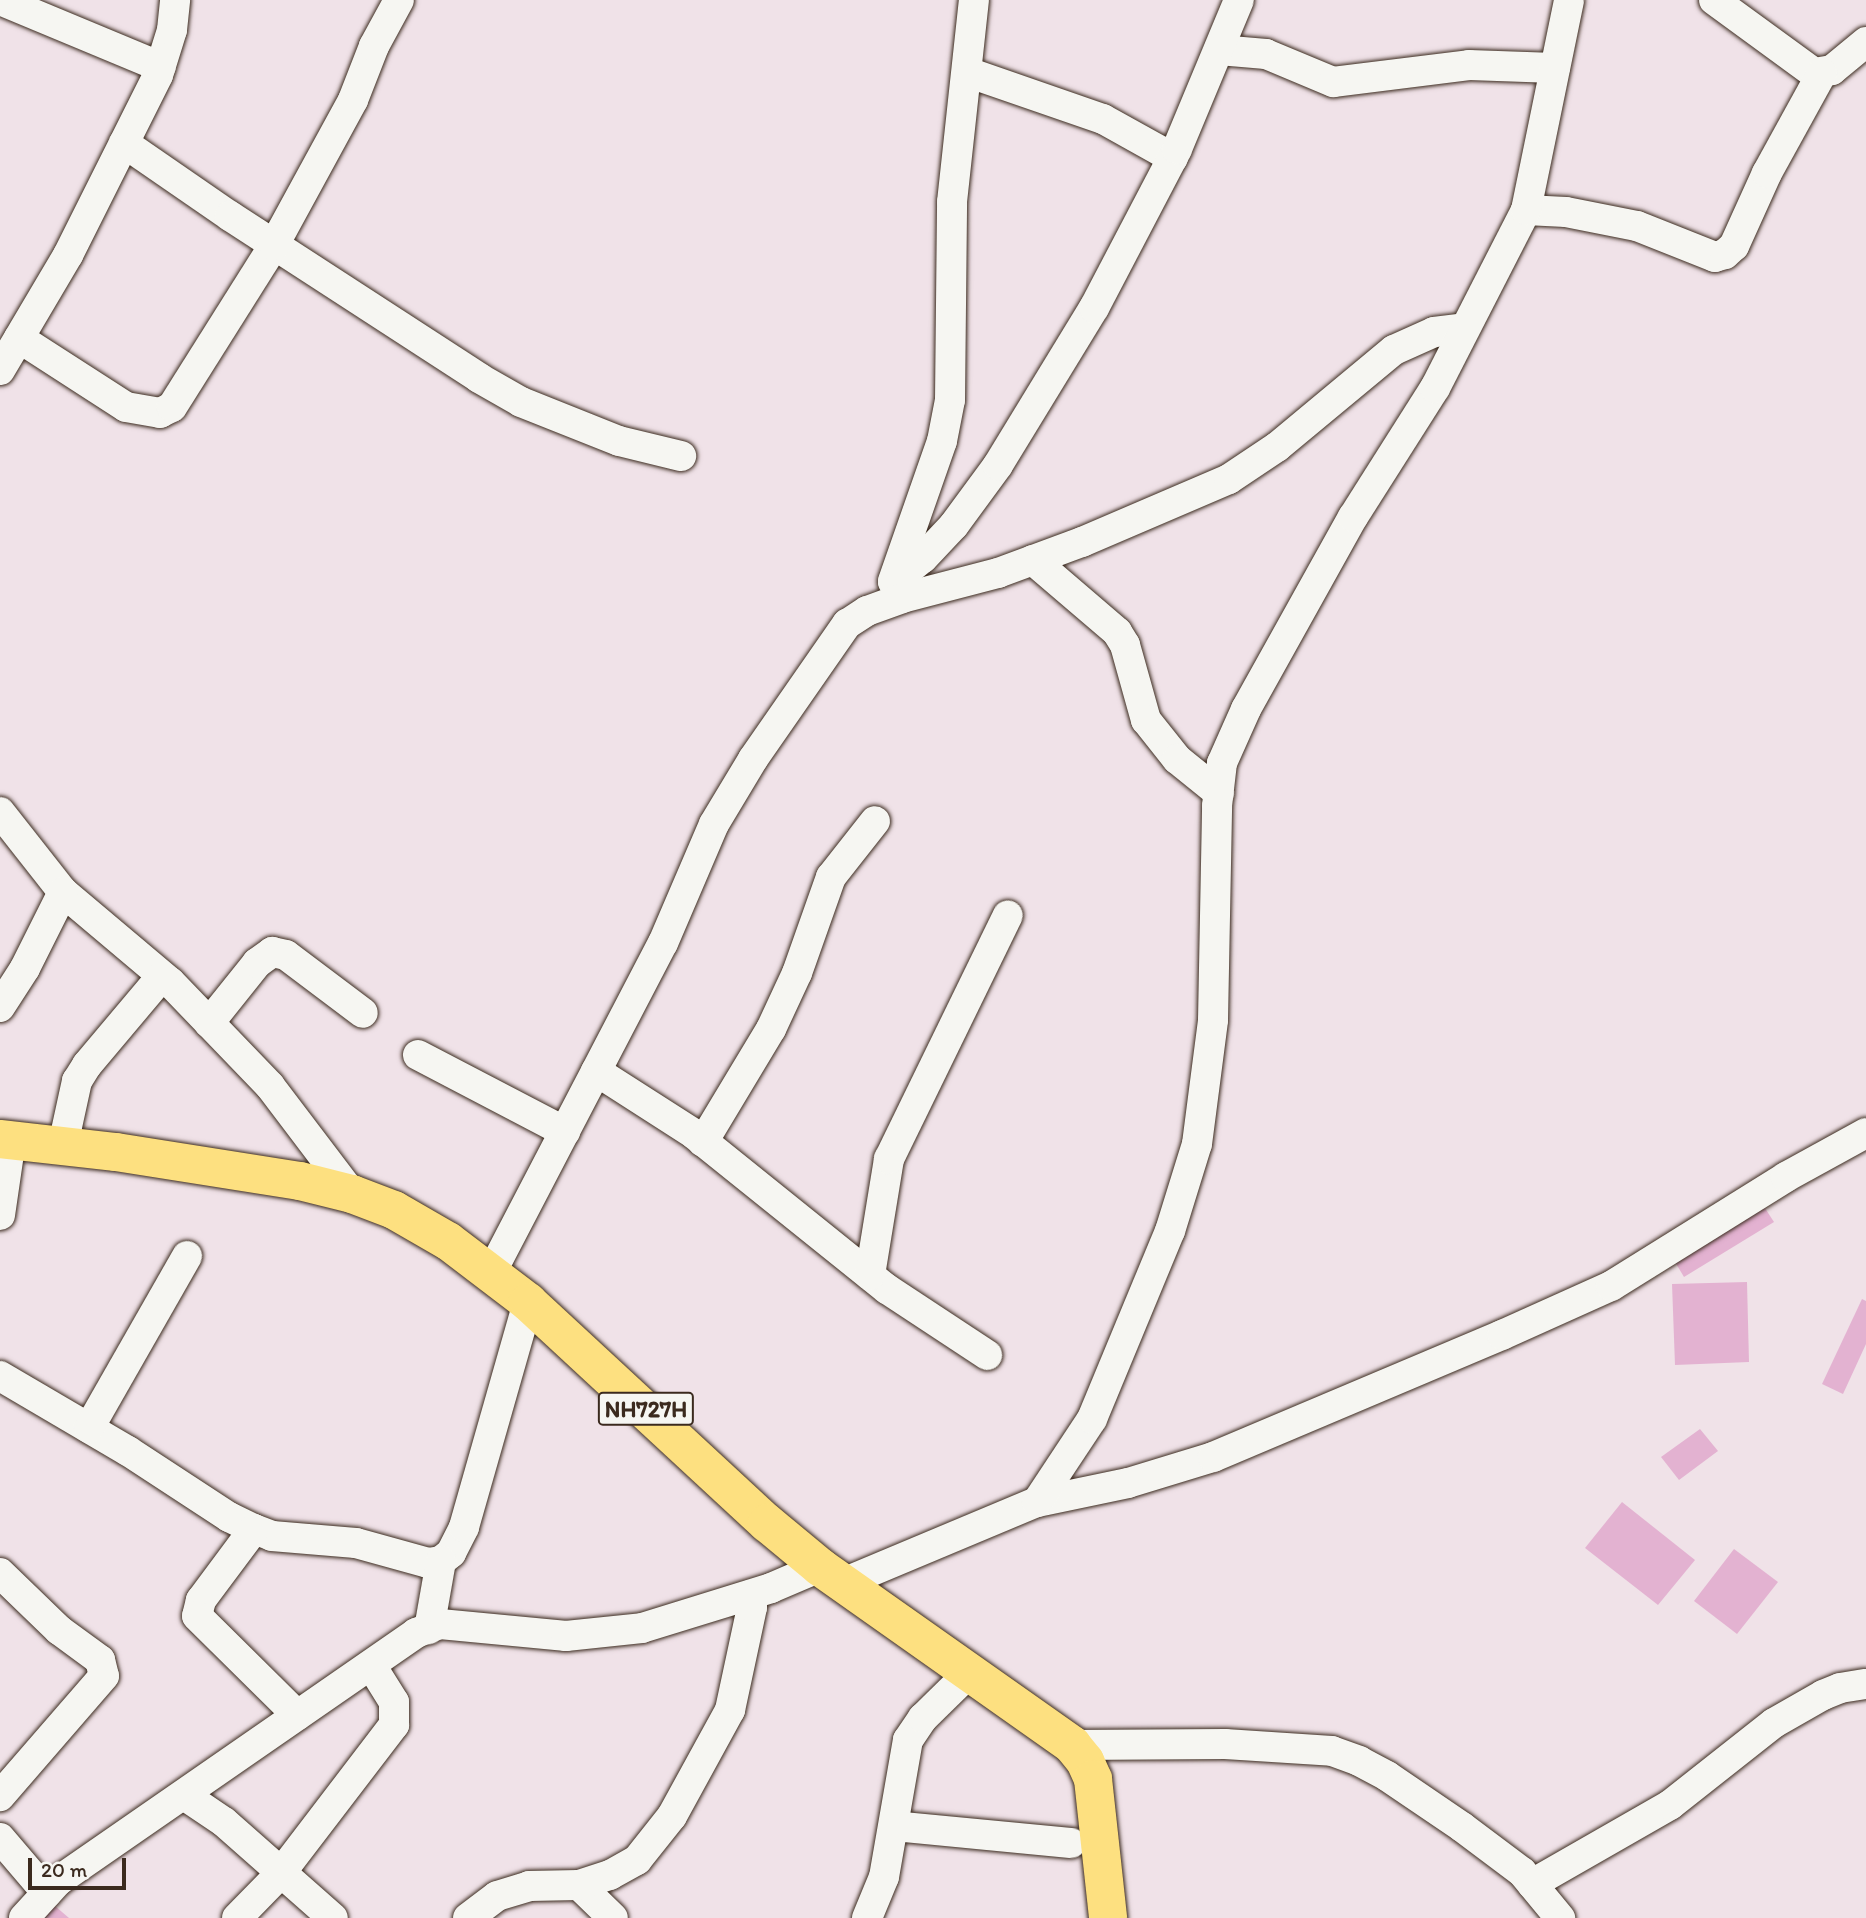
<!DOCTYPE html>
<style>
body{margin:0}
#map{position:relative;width:1866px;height:1918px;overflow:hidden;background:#f0e2e8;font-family:Itim,sans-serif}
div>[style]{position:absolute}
.building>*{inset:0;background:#e3b2d1}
.roads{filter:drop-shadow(0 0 2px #3b2a1e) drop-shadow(0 0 2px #3b2a1e)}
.minor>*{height:30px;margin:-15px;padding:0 15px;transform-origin:15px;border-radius:15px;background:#f6f6f2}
.trunk>*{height:38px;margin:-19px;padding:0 19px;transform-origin:19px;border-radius:19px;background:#fde080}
span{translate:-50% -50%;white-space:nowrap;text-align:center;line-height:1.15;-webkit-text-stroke:5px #f6f6f2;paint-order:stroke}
.shield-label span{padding:2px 5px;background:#f6f6f2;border:2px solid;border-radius:5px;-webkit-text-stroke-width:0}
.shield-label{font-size:23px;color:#3b2a1e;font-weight:700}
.scale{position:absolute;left:28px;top:1858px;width:98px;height:32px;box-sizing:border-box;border:4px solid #3b2a1e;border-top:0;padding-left:9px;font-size:21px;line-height:24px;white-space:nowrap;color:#3b2a1e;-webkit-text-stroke:5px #f6f6f2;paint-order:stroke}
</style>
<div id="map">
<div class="building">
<div style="clip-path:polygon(1761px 1202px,1774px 1222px,1684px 1277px,1672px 1257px)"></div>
<div style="clip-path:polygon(1747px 1282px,1749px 1362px,1675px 1365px,1672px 1284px)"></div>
<div style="clip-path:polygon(1862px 1299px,1866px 1301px,1866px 1344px,1843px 1394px,1822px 1384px)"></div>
<div style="clip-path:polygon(1700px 1429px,1718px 1451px,1679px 1480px,1661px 1457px)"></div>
<div style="clip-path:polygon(1622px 1502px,1695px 1560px,1658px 1605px,1585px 1548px)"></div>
<div style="clip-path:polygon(1734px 1549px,1778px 1582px,1737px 1634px,1694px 1601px)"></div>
<div style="clip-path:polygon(48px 1900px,69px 1918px,33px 1918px)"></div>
</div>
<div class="roads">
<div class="minor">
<div style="left:0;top:0;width:174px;rotate:22.6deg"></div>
<div style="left:1714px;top:0;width:124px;rotate:36.1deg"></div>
<div style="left:1814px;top:73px;width:18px;rotate:-9deg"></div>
<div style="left:1832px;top:70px;width:44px;rotate:-39.5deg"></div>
<div style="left:1219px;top:50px;width:47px;rotate:4.9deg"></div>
<div style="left:1266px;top:54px;width:73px;rotate:22.7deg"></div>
<div style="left:1333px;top:82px;width:137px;rotate:-7.1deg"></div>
<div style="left:1469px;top:65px;width:86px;rotate:2deg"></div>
<div style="left:967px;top:72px;width:144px;rotate:19.1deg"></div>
<div style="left:1103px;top:119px;width:80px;rotate:29.1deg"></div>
<div style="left:124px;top:143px;width:129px;rotate:34.6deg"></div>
<div style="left:230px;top:216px;width:297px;rotate:33deg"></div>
<div style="left:479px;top:378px;width:48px;rotate:29.7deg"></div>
<div style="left:521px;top:402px;width:105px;rotate:21.7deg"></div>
<div style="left:619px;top:441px;width:64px;rotate:13.6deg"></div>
<div style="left:1526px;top:210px;width:40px;rotate:2.9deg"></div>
<div style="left:1566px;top:212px;width:72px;rotate:11.2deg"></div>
<div style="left:1637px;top:226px;width:84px;rotate:21.7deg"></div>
<div style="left:1715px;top:257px;width:10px;rotate:-17deg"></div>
<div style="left:1725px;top:254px;width:12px;rotate:-42deg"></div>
<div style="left:1734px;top:246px;width:80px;rotate:-65.7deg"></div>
<div style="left:1767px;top:173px;width:114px;rotate:-61.2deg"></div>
<div style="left:19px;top:338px;width:127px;rotate:32.8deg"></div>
<div style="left:126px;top:407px;width:35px;rotate:10deg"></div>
<div style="left:160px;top:413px;width:13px;rotate:-27deg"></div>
<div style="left:172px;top:407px;width:191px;rotate:-57.8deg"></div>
<div style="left:274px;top:245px;width:165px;rotate:-61.4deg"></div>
<div style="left:353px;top:100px;width:58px;rotate:-68.7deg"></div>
<div style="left:374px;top:46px;width:52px;rotate:-61.5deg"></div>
<div style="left:0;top:370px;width:134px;rotate:-59.4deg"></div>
<div style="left:68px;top:255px;width:201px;rotate:-63.4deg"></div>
<div style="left:158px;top:75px;width:47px;rotate:-72.7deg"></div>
<div style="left:172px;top:30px;width:30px;rotate:-84deg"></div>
<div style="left:1033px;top:560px;width:111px;rotate:40.6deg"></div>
<div style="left:1117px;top:632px;width:15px;rotate:58deg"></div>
<div style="left:1125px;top:645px;width:78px;rotate:74.4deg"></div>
<div style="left:1146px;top:720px;width:50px;rotate:51.5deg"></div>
<div style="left:1177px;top:759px;width:54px;rotate:39deg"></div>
<div style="left:893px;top:581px;width:148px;rotate:-70.7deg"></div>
<div style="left:942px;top:441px;width:42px;rotate:-79deg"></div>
<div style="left:950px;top:400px;width:198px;rotate:-89.4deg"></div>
<div style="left:952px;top:202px;width:203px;rotate:-83.8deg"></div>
<div style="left:893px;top:582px;width:38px;rotate:-39deg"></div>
<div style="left:923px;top:558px;width:45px;rotate:-46.8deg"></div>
<div style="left:954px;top:525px;width:74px;rotate:-53.7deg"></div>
<div style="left:998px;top:465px;width:184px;rotate:-58.6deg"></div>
<div style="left:1094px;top:308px;width:179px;rotate:-62.4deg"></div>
<div style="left:1177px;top:149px;width:161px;rotate:-67.4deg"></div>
<div style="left:0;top:812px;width:102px;rotate:51.8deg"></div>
<div style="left:63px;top:892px;width:140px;rotate:40.1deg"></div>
<div style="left:170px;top:982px;width:144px;rotate:46.1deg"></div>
<div style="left:270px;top:1086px;width:136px;rotate:52.8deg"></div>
<div style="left:0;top:1007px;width:46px;rotate:-57.3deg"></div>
<div style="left:25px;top:968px;width:85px;rotate:-63.4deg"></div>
<div style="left:209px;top:1023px;width:77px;rotate:-51.3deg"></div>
<div style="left:257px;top:963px;width:19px;rotate:-36deg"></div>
<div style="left:272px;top:952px;width:14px;rotate:12deg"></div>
<div style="left:286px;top:955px;width:96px;rotate:37deg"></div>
<div style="left:418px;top:1055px;width:166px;rotate:27.6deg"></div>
<div style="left:596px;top:1071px;width:117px;rotate:32.7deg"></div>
<div style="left:694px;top:1134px;width:248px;rotate:38.8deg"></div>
<div style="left:887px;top:1289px;width:120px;rotate:33.4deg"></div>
<div style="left:703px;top:1142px;width:132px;rotate:-59deg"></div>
<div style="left:771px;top:1029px;width:62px;rotate:-65.1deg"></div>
<div style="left:797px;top:973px;width:102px;rotate:-70.5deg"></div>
<div style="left:831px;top:877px;width:71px;rotate:-51.8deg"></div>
<div style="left:63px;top:1145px;width:66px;rotate:-77.7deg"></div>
<div style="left:77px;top:1081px;width:19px;rotate:-58deg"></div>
<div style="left:87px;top:1065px;width:116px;rotate:-49.9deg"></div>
<div style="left:0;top:1215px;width:76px;rotate:-81.7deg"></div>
<div style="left:491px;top:1273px;width:372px;rotate:-62.5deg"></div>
<div style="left:663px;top:943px;width:129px;rotate:-66.8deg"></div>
<div style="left:714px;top:824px;width:76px;rotate:-59deg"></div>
<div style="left:753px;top:759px;width:165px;rotate:-55.2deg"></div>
<div style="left:847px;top:624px;width:24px;rotate:-33deg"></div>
<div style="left:867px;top:611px;width:37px;rotate:-20deg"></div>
<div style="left:902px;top:598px;width:99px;rotate:-14.6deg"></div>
<div style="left:998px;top:573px;width:90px;rotate:-20.3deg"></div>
<div style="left:1082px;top:542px;width:160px;rotate:-23.2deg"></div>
<div style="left:1229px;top:479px;width:58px;rotate:-33.7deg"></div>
<div style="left:1277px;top:447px;width:152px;rotate:-39.7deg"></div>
<div style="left:1394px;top:350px;width:44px;rotate:-24.2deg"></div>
<div style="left:1434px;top:332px;width:31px;rotate:-7deg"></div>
<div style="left:870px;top:1275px;width:118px;rotate:-80.7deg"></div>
<div style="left:889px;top:1159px;width:271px;rotate:-64deg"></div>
<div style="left:0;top:1376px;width:148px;rotate:30.4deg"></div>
<div style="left:128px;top:1451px;width:121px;rotate:33.2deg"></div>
<div style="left:229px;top:1517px;width:28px;rotate:26deg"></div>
<div style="left:254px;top:1529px;width:19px;rotate:21deg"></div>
<div style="left:272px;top:1536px;width:84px;rotate:4.8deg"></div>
<div style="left:356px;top:1543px;width:75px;rotate:15.5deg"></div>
<div style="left:428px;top:1563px;width:13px;rotate:-9deg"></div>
<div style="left:441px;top:1561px;width:13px;rotate:-39deg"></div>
<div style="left:451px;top:1553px;width:29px;rotate:-63deg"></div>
<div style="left:464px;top:1527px;width:234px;rotate:-74.1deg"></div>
<div style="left:89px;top:1428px;width:198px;rotate:-60.3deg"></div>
<div style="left:1037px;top:1502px;width:93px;rotate:-11.8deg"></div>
<div style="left:1128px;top:1483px;width:89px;rotate:-17deg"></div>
<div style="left:1213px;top:1457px;width:314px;rotate:-22.9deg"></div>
<div style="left:1502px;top:1335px;width:120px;rotate:-24.2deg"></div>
<div style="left:1611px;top:1286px;width:206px;rotate:-31.9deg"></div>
<div style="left:1786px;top:1177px;width:91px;rotate:-28.8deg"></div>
<div style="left:254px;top:1529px;width:89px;rotate:126.7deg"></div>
<div style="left:201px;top:1600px;width:16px;rotate:104deg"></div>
<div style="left:197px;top:1616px;width:141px;rotate:44.7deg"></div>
<div style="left:0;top:1573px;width:82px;rotate:44deg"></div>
<div style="left:59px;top:1630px;width:51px;rotate:36.2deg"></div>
<div style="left:100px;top:1660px;width:16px;rotate:76deg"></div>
<div style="left:104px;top:1676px;width:159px;rotate:130.9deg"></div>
<div style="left:843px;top:1583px;width:210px;rotate:-22.7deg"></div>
<div style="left:1037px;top:1502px;width:100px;rotate:-56.5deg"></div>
<div style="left:1092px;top:1419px;width:204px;rotate:-67.5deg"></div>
<div style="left:1170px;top:1231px;width:91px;rotate:-72.8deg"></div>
<div style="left:1197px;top:1144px;width:125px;rotate:-82.6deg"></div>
<div style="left:1213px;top:1020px;width:214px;rotate:-88.9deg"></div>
<div style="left:1217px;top:806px;width:43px;rotate:-83.4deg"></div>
<div style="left:1222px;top:763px;width:59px;rotate:-66deg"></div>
<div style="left:1246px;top:709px;width:220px;rotate:-60.9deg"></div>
<div style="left:1353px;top:517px;width:153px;rotate:-57.6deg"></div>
<div style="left:1435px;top:388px;width:200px;rotate:-62.9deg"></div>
<div style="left:1526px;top:210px;width:214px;rotate:-78.4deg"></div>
<div style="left:429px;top:1629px;width:69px;rotate:-80deg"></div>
<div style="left:1072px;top:1745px;width:153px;rotate:-0.4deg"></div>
<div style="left:1225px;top:1744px;width:107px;rotate:3.7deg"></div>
<div style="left:1332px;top:1751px;width:29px;rotate:20deg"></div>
<div style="left:1359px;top:1761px;width:32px;rotate:28deg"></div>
<div style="left:1387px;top:1776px;width:91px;rotate:34.2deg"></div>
<div style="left:1462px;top:1827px;width:75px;rotate:36.9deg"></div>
<div style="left:1522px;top:1872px;width:60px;rotate:50.4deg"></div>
<div style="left:184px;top:1795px;width:48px;rotate:34deg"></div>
<div style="left:224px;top:1822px;width:145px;rotate:41.4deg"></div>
<div style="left:894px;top:1826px;width:178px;rotate:5.5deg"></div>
<div style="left:0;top:1838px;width:72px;rotate:49.5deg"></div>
<div style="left:1532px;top:1884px;width:159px;rotate:-29.8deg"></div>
<div style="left:1670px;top:1805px;width:132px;rotate:-38.3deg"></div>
<div style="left:1774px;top:1723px;width:56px;rotate:-29.7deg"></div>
<div style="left:1823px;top:1695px;width:18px;rotate:-22deg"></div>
<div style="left:1840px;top:1688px;width:26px;rotate:-9deg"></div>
<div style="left:579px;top:1885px;width:47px;rotate:44.1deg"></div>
<div style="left:24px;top:1918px;width:50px;rotate:-47.4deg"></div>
<div style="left:58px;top:1881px;width:436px;rotate:-34.7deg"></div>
<div style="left:416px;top:1633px;width:26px;rotate:-21deg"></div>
<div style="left:440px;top:1624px;width:127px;rotate:5.4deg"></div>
<div style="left:566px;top:1636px;width:76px;rotate:-6deg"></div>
<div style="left:642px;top:1628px;width:135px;rotate:-17.2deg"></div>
<div style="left:771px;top:1588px;width:53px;rotate:-23.2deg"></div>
<div style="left:237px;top:1918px;width:62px;rotate:-45.7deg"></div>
<div style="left:280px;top:1874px;width:188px;rotate:-52.6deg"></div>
<div style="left:394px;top:1725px;width:23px;rotate:-90deg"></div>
<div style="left:394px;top:1702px;width:39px;rotate:-122deg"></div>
<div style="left:373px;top:1669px;width:5px;rotate:-158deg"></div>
<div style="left:468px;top:1918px;width:36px;rotate:-37deg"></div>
<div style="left:497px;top:1896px;width:34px;rotate:-17deg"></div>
<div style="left:529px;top:1886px;width:50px;rotate:-1.1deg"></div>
<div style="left:579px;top:1885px;width:33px;rotate:-18deg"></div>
<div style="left:610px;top:1875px;width:31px;rotate:-29deg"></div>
<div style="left:637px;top:1860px;width:56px;rotate:-51.5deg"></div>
<div style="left:672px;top:1816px;width:121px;rotate:-61.3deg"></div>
<div style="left:730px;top:1710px;width:105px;rotate:-77.9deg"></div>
<div style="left:752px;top:1607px;width:12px;rotate:-99deg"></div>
<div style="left:867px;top:1918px;width:44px;rotate:-67.5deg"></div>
<div style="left:884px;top:1877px;width:139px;rotate:-80.1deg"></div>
<div style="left:908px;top:1740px;width:27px;rotate:-56deg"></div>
<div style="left:923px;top:1718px;width:66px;rotate:-44.4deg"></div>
</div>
<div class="trunk">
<div style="left:0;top:1139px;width:117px;rotate:6.4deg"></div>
<div style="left:116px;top:1152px;width:186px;rotate:9deg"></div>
<div style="left:300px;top:1181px;width:54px;rotate:14deg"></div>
<div style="left:352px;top:1194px;width:45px;rotate:20.9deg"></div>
<div style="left:394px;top:1210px;width:62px;rotate:29.9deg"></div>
<div style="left:448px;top:1241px;width:101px;rotate:37.3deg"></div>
<div style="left:528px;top:1302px;width:326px;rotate:42.8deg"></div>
<div style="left:767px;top:1523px;width:69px;rotate:39.7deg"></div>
<div style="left:820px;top:1567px;width:309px;rotate:35.2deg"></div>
<div style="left:1072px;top:1745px;width:21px;rotate:51deg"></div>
<div style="left:1085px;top:1761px;width:20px;rotate:66deg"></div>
<div style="left:1093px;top:1779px;width:140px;rotate:83.8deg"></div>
</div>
</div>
<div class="shield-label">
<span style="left:646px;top:1409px">NH727H</span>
</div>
<div class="scale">20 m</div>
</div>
